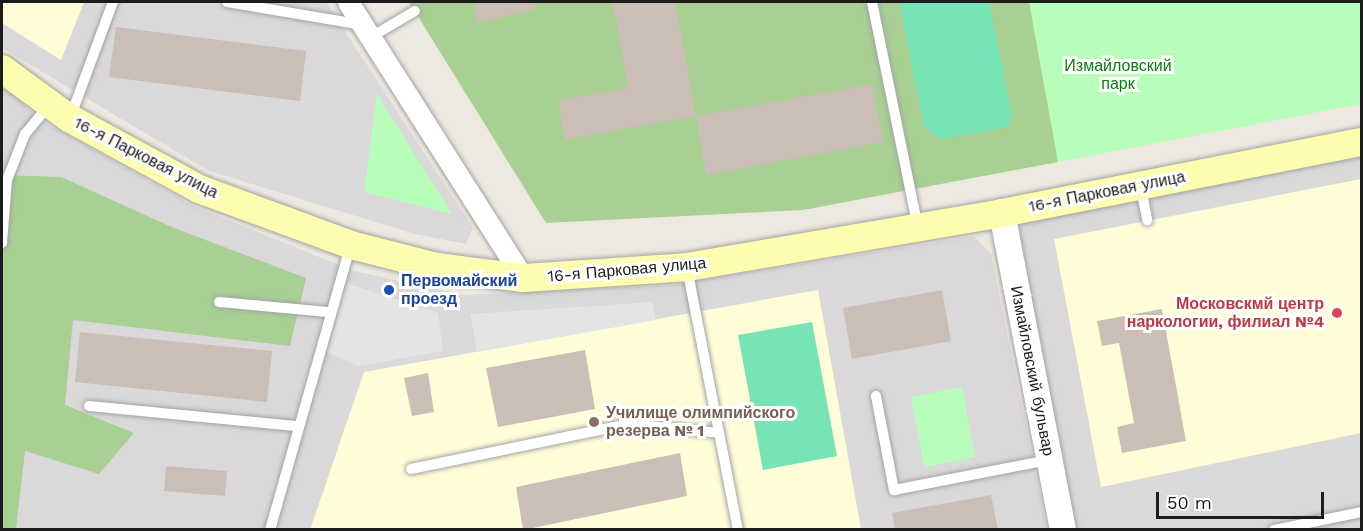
<!DOCTYPE html>
<meta charset="utf-8">
<style>
body{margin:0}
#map{position:relative;width:1363px;height:531px;overflow:hidden;background:#eee9e0;font-family:"Work Sans",sans-serif}
div>[style]{position:absolute}
.residential>*{inset:0;background:#dad8d8}
.education>*{inset:0;background:#fffdd8}
.forest>*{inset:0;background:#a7d092}
.park>*{inset:0;background:#b9fdbb}
.pitch>*{inset:0;background:#78e3b4}
.parking>*{inset:0;background:#e4e4e4}
.building>*{inset:0;background:#cabeb6}
.roads{filter:drop-shadow(0 0 2px #a3a3a3) drop-shadow(0 0 2px #a3a3a3)}
.service>*{height:10px;margin:-5px;padding:0 5px;transform-origin:5px;border-radius:5px;background:#fff}
.minor>*{height:21px;margin:-10.5px;padding:0 10.5px;transform-origin:10.5px;border-radius:10.5px;background:#fff}
.tertiary>*{height:26px;margin:-13px;padding:0 13px;transform-origin:13px;border-radius:13px;background:#fff}
.secondary>*{height:28px;margin:-14px;padding:0 14px;transform-origin:14px;border-radius:14px;background:#fdfdaf}
.dots>*{width:16px;height:16px;translate:-50% -50%;box-sizing:border-box;border:3px solid #fff;border-radius:50%}
span{translate:-50% -50%;white-space:nowrap;text-align:center;line-height:1.15;-webkit-text-stroke:6px #fff;paint-order:stroke}
.park-label{font-size:16px;color:#047f09}
.street-label{font-size:16px;color:#1c1c1c}
.transit-label{font-size:16px;color:#164399;font-weight:700}
.left{translate:0 -50%;text-align:left}
.health-label{font-size:16px;color:#be3a42;font-weight:700}
.right{translate:-100% -50%;text-align:right}
.education-label{font-size:16px;color:#785e54;font-weight:700}
.frame{position:absolute;inset:0;border:3px solid #1c1c1c;pointer-events:none}
.scale{position:absolute;left:1156px;top:492px;width:168px;height:27px;box-sizing:border-box;border:3px solid #1c1c1c;border-top:0;padding-left:8px;font-size:18px;line-height:21px;white-space:nowrap;color:#1c1c1c;-webkit-text-stroke:4px #fff;paint-order:stroke}
</style>
<div id="map">
<div class="residential">
<div style="clip-path:polygon(2px 2px,326px 2px,473px 228px,466px 244px,415px 234px,209px 171px,2px 48px)"></div>
<div style="clip-path:polygon(2px 85px,42px 121px,196px 207px,354px 271px,464px 295px,672px 285px,974px 236px,991px 254px,1047px 529px,2px 529px)"></div>
<div style="clip-path:polygon(1361px 151px,1361px 529px,1075px 529px,1017px 228px,1020px 221px)"></div>
</div>
<div class="education">
<div style="clip-path:polygon(2px 2px,84px 2px,61px 60px,2px 23px)"></div>
<div style="clip-path:polygon(1361px 179px,1361px 433px,1101px 487px,1054px 239px)"></div>
<div style="clip-path:polygon(818px 290px,861px 529px,310px 530px,364px 372px)"></div>
</div>
<div class="forest">
<div style="clip-path:polygon(409px 2px,1361px 2px,1056px 140px,1058px 162px,803px 210px,546px 223px)"></div>
<div style="clip-path:polygon(2px 175px,61px 177px,174px 228px,306px 278px,290px 346px,73px 320px,65px 405px,134px 433px,99px 474px,25px 451px,16px 529px,2px 530px)"></div>
</div>
<div class="park">
<div style="clip-path:polygon(1029px 2px,1361px 2px,1361px 104px,1058px 162px)"></div>
<div style="clip-path:polygon(377px 94px,452px 214px,364px 192px)"></div>
<div style="clip-path:polygon(962px 387px,975px 457px,924px 467px,911px 397px)"></div>
</div>
<div class="pitch">
<div style="clip-path:polygon(899px 2px,989px 2px,1012px 116px,1008px 127px,942px 139px,924px 127px)"></div>
<div style="clip-path:polygon(812px 322px,837px 456px,763px 470px,738px 335px)"></div>
</div>
<div class="parking">
<div style="clip-path:polygon(343px 282px,438px 313px,443px 351px,359px 366px,324px 351px)"></div>
<div style="clip-path:polygon(653px 302px,656px 320px,477px 352px,470px 314px)"></div>
</div>
<div class="building">
<div style="clip-path:polygon(473px 2px,534px 2px,535px 10px,477px 22px)"></div>
<div style="clip-path:polygon(613px 2px,675px 2px,696px 116px,565px 140px,558px 100px,628px 88px)"></div>
<div style="clip-path:polygon(116px 27px,306px 51px,300px 101px,109px 77px)"></div>
<div style="clip-path:polygon(872px 84px,883px 142px,706px 175px,696px 116px)"></div>
<div style="clip-path:polygon(942px 290px,951px 341px,852px 359px,843px 308px)"></div>
<div style="clip-path:polygon(1162px 309px,1186px 441px,1122px 453px,1117px 427px,1134px 423px,1119px 343px,1102px 346px,1097px 321px)"></div>
<div style="clip-path:polygon(80px 332px,272px 351px,267px 402px,75px 382px)"></div>
<div style="clip-path:polygon(585px 350px,595px 409px,498px 427px,486px 368px)"></div>
<div style="clip-path:polygon(428px 373px,434px 412px,412px 416px,404px 378px)"></div>
<div style="clip-path:polygon(680px 453px,687px 496px,523px 530px,516px 487px)"></div>
<div style="clip-path:polygon(166px 466px,227px 471px,225px 496px,164px 491px)"></div>
<div style="clip-path:polygon(991px 495px,998px 530px,895px 530px,892px 513px)"></div>
</div>
<div class="roads">
<div class="service">
<div style="left:227px;top:2px;width:138px;rotate:9.6deg"></div>
<div style="left:872px;top:2px;width:231px;rotate:78.5deg"></div>
<div style="left:371px;top:37px;width:51px;rotate:-30.6deg"></div>
<div style="left:70px;top:118px;width:124px;rotate:-69.7deg"></div>
<div style="left:1141px;top:188px;width:33px;rotate:79deg"></div>
<div style="left:2px;top:243px;width:63px;rotate:-85.5deg"></div>
<div style="left:7px;top:180px;width:49px;rotate:-68.6deg"></div>
<div style="left:25px;top:134px;width:38px;rotate:-50deg"></div>
<div style="left:687px;top:268px;width:267px;rotate:79deg"></div>
<div style="left:219px;top:302px;width:110px;rotate:5.2deg"></div>
<div style="left:876px;top:396px;width:96px;rotate:79.2deg"></div>
<div style="left:894px;top:490px;width:158px;rotate:-11deg"></div>
<div style="left:89px;top:406px;width:208px;rotate:5.5deg"></div>
<div style="left:411px;top:469px;width:222px;rotate:-11.7deg"></div>
<div style="left:628px;top:424px;width:91px;rotate:5.6deg"></div>
<div style="left:270px;top:530px;width:294px;rotate:-74.2deg"></div>
<div style="left:1274px;top:530px;width:90px;rotate:-11.6deg"></div>
</div>
<div class="minor">
<div style="left:348px;top:2px;width:327px;rotate:57.6deg"></div>
</div>
<div class="tertiary">
<div style="left:1002px;top:213px;width:323px;rotate:79.1deg"></div>
</div>
<div class="secondary">
<div style="left:2px;top:69px;width:83px;rotate:36.2deg"></div>
<div style="left:69px;top:118px;width:148px;rotate:28.6deg"></div>
<div style="left:199px;top:189px;width:162px;rotate:20.2deg"></div>
<div style="left:351px;top:245px;width:89px;rotate:14.3deg"></div>
<div style="left:437px;top:267px;width:87px;rotate:7.3deg"></div>
<div style="left:523px;top:278px;width:164px;rotate:-3.8deg"></div>
<div style="left:687px;top:267px;width:320px;rotate:-9.7deg"></div>
<div style="left:1002px;top:213px;width:367px;rotate:-11.2deg"></div>
</div>
</div>
<div class="dots">
<div style="left:389px;top:290px;background:#1a4fb4"></div>
<div style="left:1337px;top:313px;background:#e0444e"></div>
<div style="left:594px;top:422px;background:#8d6e63"></div>
</div>
<div class="park-label">
<span style="left:1118px;top:75px">Измайловский<br>парк</span>
</div>
<div class="street-label">
<span style="left:146px;top:158px;rotate:27deg">16-я Парковая улица</span>
<span style="left:1107px;top:192px;rotate:-11deg">16-я Парковая улица</span>
<span style="left:627px;top:270px;rotate:-5deg">16-я Парковая улица</span>
<span style="left:1032px;top:371px;rotate:79deg">Измайловский бульвар</span>
</div>
<div class="transit-label">
<span class="left" style="left:401px;top:290px">Первомайский<br>проезд</span>
</div>
<div class="health-label">
<span class="right" style="left:1324px;top:313px">Московскмй центр<br>наркологии, филиал №4</span>
</div>
<div class="education-label">
<span class="left" style="left:606px;top:422px">Училище олимпийского<br>резерва № 1</span>
</div>
<div class="frame"></div>
<div class="scale">50 m</div>
</div>
